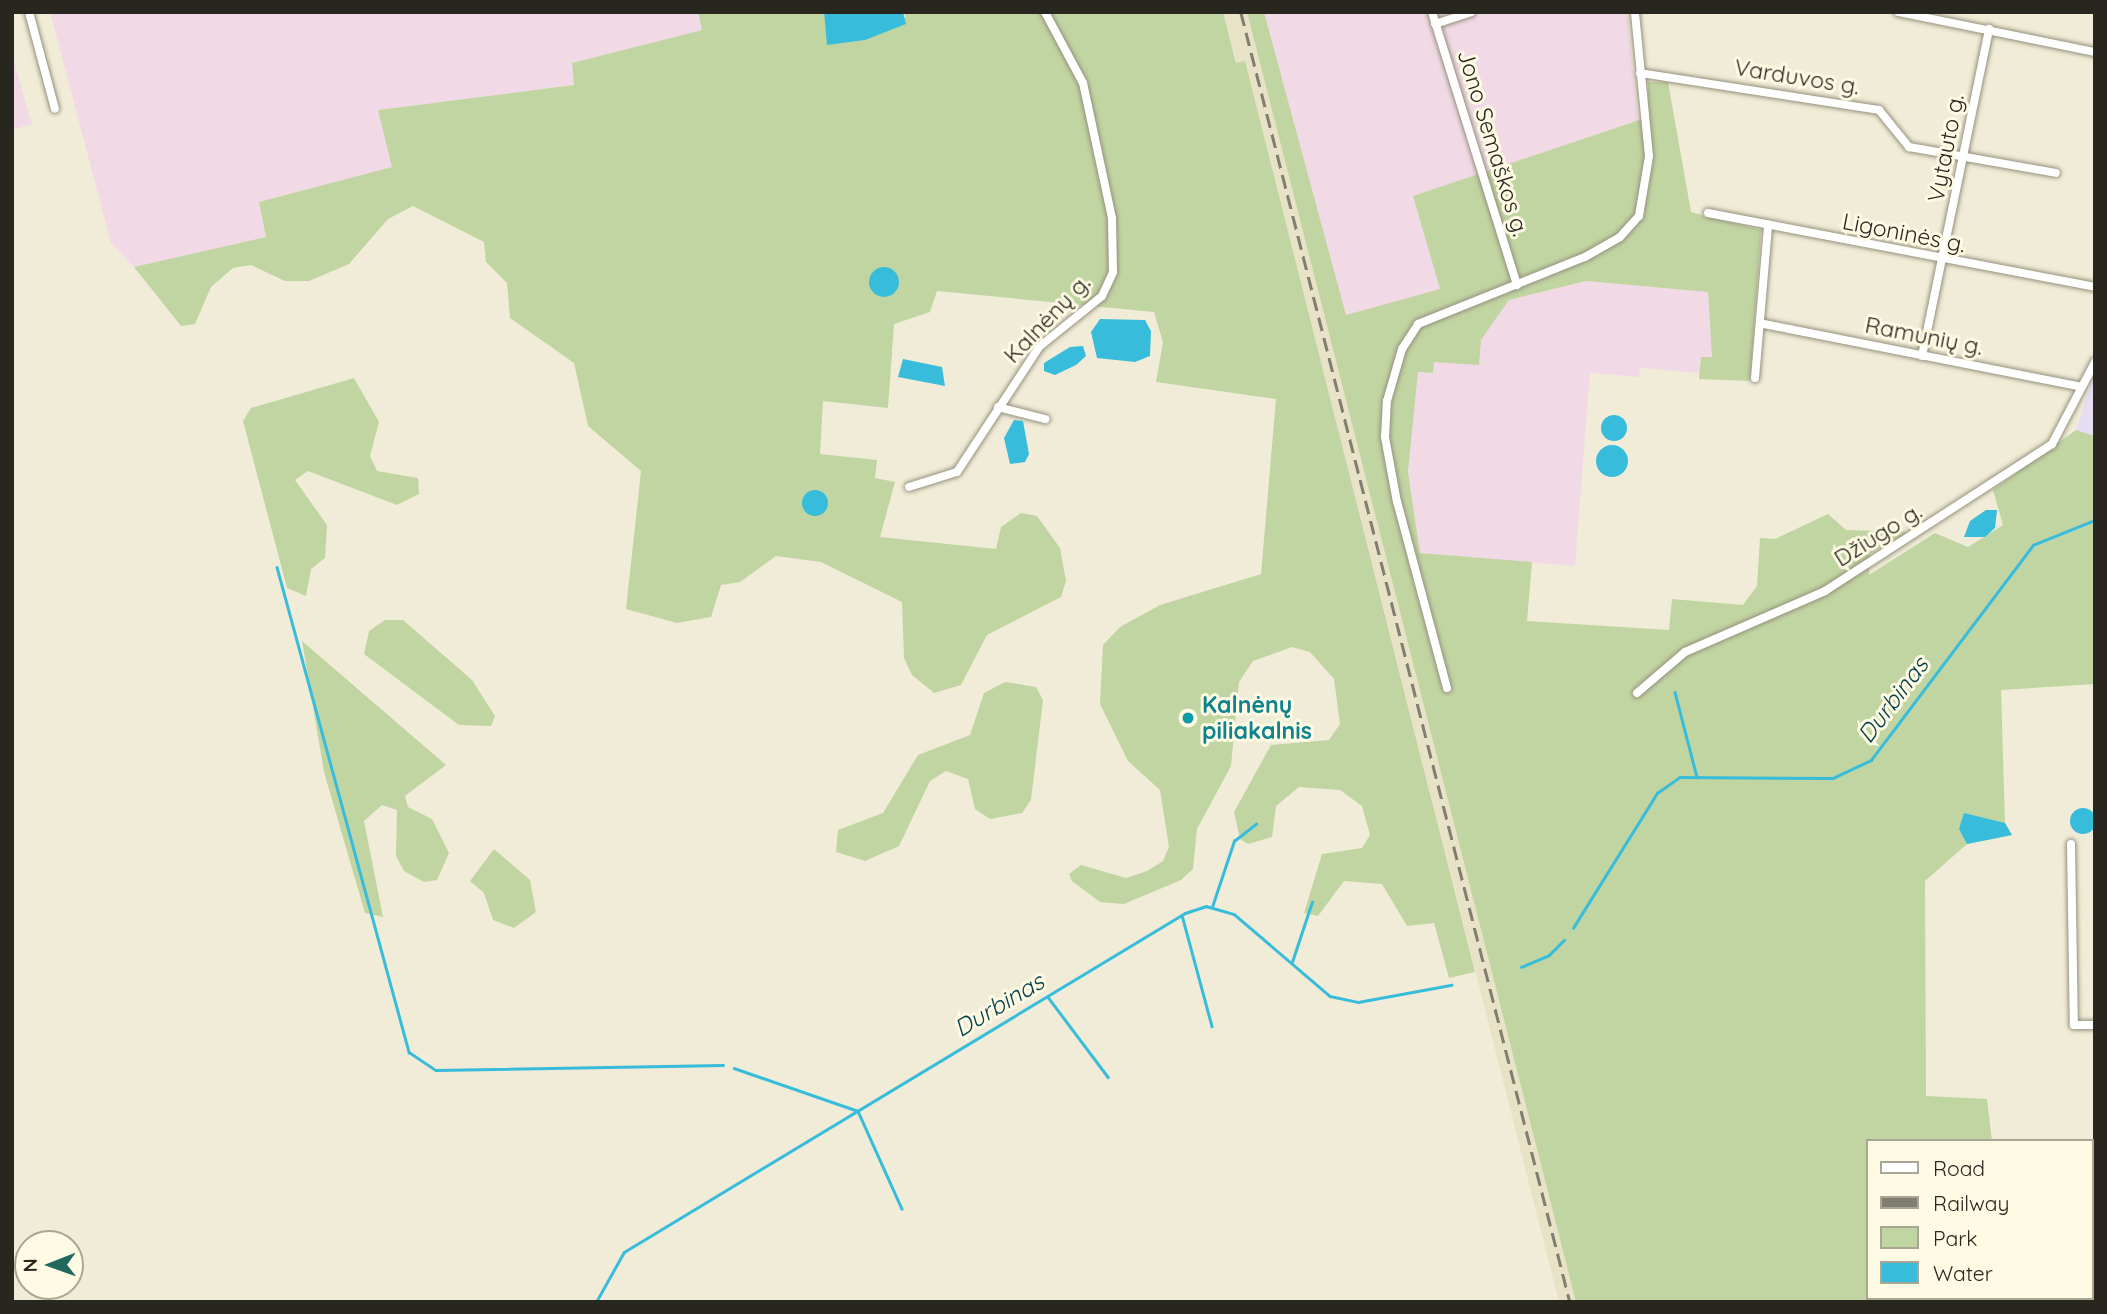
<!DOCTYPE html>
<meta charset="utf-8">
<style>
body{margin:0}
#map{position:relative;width:2107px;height:1314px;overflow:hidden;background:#f1ecd7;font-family:Quicksand,sans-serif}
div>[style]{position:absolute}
.built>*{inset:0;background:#e8e2c6}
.industrial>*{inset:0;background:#f1dae6}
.medical>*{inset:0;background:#e6ddf3}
.green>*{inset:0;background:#c1d5a2}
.water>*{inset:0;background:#38bcdb}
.round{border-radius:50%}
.stream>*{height:2.5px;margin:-1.25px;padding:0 1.25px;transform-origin:1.25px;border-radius:1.25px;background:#38bcdb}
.roads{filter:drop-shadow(0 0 2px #95917e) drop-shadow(0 0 2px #95917e)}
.minor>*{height:8px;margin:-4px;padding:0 4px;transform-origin:4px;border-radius:4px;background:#fff}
.rail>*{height:2.5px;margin-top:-1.25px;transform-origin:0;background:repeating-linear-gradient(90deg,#807e70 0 14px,transparent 0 21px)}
.dots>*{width:19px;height:19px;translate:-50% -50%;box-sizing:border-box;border:4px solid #fefae4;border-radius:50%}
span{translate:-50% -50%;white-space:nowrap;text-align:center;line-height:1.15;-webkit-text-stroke:6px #fefae4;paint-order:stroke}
.street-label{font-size:23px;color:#28271f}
.culture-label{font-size:23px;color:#0d838f;font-weight:700}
.left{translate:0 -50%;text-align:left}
.water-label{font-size:24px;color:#06414e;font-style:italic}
.frame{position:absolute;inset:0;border:14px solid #28271f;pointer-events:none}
.legend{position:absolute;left:1866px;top:1139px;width:228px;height:161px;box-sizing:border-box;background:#fefae4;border:2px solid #a8a695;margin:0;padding:9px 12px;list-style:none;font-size:21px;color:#28271f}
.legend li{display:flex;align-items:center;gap:14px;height:35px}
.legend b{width:35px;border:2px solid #a8a695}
.north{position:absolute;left:14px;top:1230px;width:70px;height:70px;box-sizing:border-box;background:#fefae4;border:2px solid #a8a695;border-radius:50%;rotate:269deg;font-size:19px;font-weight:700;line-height:28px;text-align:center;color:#28271f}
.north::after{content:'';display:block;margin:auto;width:24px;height:32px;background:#21685c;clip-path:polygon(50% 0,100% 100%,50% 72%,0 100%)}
</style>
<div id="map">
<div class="built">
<div style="clip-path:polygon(1223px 12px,1247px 12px,1576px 1302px,1559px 1302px,1245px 62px,1237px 64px)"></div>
</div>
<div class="industrial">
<div style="clip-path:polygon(50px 12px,698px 12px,702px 30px,572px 63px,575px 85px,378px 110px,393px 167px,259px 202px,266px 237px,134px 267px,111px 243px)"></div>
<div style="clip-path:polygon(1264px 12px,1627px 12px,1638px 120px,1414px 196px,1440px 289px,1346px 316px)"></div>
<div style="clip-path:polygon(12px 54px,32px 124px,12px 130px)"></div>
<div style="clip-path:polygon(1586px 281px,1708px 292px,1712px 358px,1701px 357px,1700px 373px,1640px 368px,1639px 377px,1590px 373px,1575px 566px,1420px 553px,1408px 472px,1418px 372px,1433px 373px,1434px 362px,1481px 340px,1509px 300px)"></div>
</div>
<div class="medical">
<div style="clip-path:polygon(2095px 370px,2095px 436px,2076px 430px)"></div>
</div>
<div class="green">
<div style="clip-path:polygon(698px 12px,824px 12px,828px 45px,906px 17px,903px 12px,1223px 12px,1236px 63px,1245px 61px,1475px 972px,1449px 978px,1434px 923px,1407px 926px,1382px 884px,1344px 881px,1318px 916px,1304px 913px,1322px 854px,1362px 848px,1370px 835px,1362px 806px,1340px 790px,1299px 787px,1276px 806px,1272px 837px,1248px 844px,1240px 839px,1234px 812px,1271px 745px,1329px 740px,1340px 724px,1334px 679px,1310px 652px,1292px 647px,1253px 661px,1239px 682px,1231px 766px,1197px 829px,1193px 869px,1181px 880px,1124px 904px,1100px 902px,1072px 881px,1069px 874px,1081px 865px,1126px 878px,1147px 871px,1163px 861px,1169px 847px,1160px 790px,1128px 761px,1100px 704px,1103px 645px,1120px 627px,1160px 605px,1261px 574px,1276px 399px,1156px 382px,1163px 342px,1154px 312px,937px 291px,930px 312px,894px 324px,888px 408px,823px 401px,820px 454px,877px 460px,875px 478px,895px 482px,880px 537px,996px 549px,1001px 527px,1021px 513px,1037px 516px,1060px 548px,1066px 581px,1061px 597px,987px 635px,961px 685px,934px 693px,912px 675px,904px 658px,902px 602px,821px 562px,776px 556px,740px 582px,721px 585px,711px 617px,677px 623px,626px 609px,641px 471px,588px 426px,574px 363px,510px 318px,507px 283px,486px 262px,484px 242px,413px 206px,388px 219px,349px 264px,309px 281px,285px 281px,251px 265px,233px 268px,211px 287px,195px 324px,181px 326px,134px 267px,266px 237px,259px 202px,392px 167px,378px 110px,574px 85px,572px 63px,702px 30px)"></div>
<div style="clip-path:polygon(1247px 12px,1264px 12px,1346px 315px,1440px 289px,1413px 196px,1648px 117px,1648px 82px,1668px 82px,1691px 212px,1761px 230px,1750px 381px,1699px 379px,1701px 357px,1712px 357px,1708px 292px,1586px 281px,1509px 300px,1481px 340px,1479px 365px,1434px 362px,1433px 373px,1418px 372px,1408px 472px,1420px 553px,1532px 562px,1527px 621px,1669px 630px,1672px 599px,1743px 605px,1757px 586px,1760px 538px,1775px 539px,1828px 514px,1846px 530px,1908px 532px,1870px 554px,1869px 575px,1935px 533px,1968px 547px,2003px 525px,1993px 490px,2076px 430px,2095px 436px,2095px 684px,2001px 690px,2005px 823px,2012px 835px,1967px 844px,1925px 881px,1926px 1096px,1987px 1099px,1992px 1141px,1867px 1141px,1867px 1298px,1934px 1302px,1576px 1302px)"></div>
<div style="clip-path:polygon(354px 378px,379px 422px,370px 456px,377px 471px,418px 478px,419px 494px,397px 505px,308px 471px,295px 480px,327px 525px,325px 558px,311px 569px,306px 596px,287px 588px,243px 421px,251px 408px)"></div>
<div style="clip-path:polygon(385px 620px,403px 620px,472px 680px,495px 716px,491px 726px,459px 725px,364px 654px,369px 631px)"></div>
<div style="clip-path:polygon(302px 641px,446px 765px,405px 796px,408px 807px,432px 819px,449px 853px,437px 880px,424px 882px,404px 871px,396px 856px,397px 810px,382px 805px,364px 821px,383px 917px,365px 913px,324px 772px)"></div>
<div style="clip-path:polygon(1005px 682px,1036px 687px,1043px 700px,1031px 800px,1022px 813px,990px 819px,975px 809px,968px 779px,946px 771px,930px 781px,899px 846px,865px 861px,836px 852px,838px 830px,883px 813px,918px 755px,970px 735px,984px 693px)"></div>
<div style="clip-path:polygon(494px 849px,530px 880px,536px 912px,514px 928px,493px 920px,484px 893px,470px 881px)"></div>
</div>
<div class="water">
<div style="clip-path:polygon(824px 12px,903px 12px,906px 24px,865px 40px,827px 45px)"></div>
<div class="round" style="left:869px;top:267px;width:30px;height:30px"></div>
<div style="clip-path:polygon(1100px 319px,1145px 320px,1151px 331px,1150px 356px,1135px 362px,1097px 358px,1091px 332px)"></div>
<div style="clip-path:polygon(1083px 346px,1086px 356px,1076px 365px,1055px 375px,1044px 371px,1044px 363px,1070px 347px)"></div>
<div style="clip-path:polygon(903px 359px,942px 367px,945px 386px,898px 377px)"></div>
<div class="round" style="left:1601px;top:415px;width:26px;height:26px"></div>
<div style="clip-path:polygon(1023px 421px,1029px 454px,1025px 462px,1010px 464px,1004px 438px,1014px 420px)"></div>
<div class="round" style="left:1596px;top:445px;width:32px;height:32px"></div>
<div class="round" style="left:802px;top:490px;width:26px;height:26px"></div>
<div style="clip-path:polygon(1986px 510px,1997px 510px,1995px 528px,1985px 537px,1964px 537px,1970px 521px)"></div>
<div class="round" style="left:2070px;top:808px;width:26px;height:26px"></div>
<div style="clip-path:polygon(1964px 813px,2005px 823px,2012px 835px,1967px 844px,1959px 829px)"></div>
</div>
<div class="stream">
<div style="left:277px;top:567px;width:503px;rotate:74.77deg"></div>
<div style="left:409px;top:1052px;width:32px;rotate:34deg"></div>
<div style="left:436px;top:1070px;width:287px;rotate:-1deg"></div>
<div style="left:1675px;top:692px;width:88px;rotate:75.5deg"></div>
<div style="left:1212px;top:907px;width:70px;rotate:-71.6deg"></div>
<div style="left:1234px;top:841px;width:28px;rotate:-38deg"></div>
<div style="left:1182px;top:915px;width:115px;rotate:74.9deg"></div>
<div style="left:1573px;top:928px;width:159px;rotate:-58.1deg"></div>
<div style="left:1657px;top:793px;width:28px;rotate:-35deg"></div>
<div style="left:1680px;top:777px;width:153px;rotate:0.4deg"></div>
<div style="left:1833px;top:778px;width:42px;rotate:-25.3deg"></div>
<div style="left:1871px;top:760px;width:269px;rotate:-53deg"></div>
<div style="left:2033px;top:545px;width:67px;rotate:-22deg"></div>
<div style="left:1292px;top:962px;width:63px;rotate:-71.6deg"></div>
<div style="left:1521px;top:967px;width:30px;rotate:-23deg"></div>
<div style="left:1549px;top:955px;width:21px;rotate:-45deg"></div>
<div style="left:1048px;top:997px;width:100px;rotate:53.1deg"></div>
<div style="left:734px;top:1068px;width:131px;rotate:19.1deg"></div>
<div style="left:858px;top:1111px;width:107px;rotate:65.8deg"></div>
<div style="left:596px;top:1302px;width:57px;rotate:-60.8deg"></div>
<div style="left:624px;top:1252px;width:655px;rotate:-31.14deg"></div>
<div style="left:1185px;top:913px;width:22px;rotate:-18deg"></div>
<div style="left:1206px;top:906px;width:29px;rotate:16deg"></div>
<div style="left:1234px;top:914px;width:126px;rotate:40.5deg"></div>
<div style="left:1330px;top:996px;width:29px;rotate:12deg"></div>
<div style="left:1358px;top:1002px;width:95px;rotate:-10.4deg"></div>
</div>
<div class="roads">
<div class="minor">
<div style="left:29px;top:12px;width:100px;rotate:75deg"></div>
<div style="left:1432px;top:12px;width:286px;rotate:72.7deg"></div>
<div style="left:1898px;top:12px;width:201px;rotate:11.5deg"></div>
<div style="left:1435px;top:24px;width:38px;rotate:-18deg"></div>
<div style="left:1640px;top:73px;width:242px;rotate:8.8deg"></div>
<div style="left:1879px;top:110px;width:48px;rotate:51deg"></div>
<div style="left:1909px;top:147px;width:149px;rotate:10deg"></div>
<div style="left:1708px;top:213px;width:394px;rotate:10.8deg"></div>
<div style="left:1764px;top:324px;width:320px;rotate:11.2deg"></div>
<div style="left:1922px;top:356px;width:334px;rotate:-78.4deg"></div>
<div style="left:1755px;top:378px;width:154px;rotate:-85.1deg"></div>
<div style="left:998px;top:407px;width:49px;rotate:14.3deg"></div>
<div style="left:909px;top:487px;width:50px;rotate:-17.4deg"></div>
<div style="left:957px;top:472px;width:149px;rotate:-56.7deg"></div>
<div style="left:1039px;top:347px;width:81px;rotate:-39deg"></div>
<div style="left:1102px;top:296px;width:26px;rotate:-65deg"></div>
<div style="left:1113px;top:272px;width:54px;rotate:-91.1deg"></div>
<div style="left:1112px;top:218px;width:138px;rotate:-102.1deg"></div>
<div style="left:1083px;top:83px;width:81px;rotate:-118.2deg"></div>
<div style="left:1447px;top:688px;width:193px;rotate:-105deg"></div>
<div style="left:1397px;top:502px;width:66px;rotate:-100.5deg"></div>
<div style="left:1385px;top:437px;width:36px;rotate:-87deg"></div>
<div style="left:1387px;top:401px;width:54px;rotate:-73.9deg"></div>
<div style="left:1402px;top:349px;width:30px;rotate:-57deg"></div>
<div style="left:1418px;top:324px;width:180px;rotate:-21.9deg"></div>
<div style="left:1585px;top:257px;width:40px;rotate:-29.7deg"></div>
<div style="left:1620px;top:237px;width:28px;rotate:-48deg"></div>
<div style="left:1639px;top:216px;width:61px;rotate:-80.5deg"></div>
<div style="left:1649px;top:156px;width:145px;rotate:-95.6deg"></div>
<div style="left:1637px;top:693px;width:63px;rotate:-40.5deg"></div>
<div style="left:1685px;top:652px;width:153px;rotate:-23.5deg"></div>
<div style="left:1825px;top:591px;width:270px;rotate:-32.9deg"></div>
<div style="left:2052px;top:444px;width:93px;rotate:-62.3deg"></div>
<div style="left:2071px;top:844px;width:181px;rotate:89.1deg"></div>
<div style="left:2074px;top:1025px;width:21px"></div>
<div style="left:2091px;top:1155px;width:4px"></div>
<div style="left:1939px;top:1298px;width:4px;rotate:90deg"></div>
</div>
</div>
<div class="rail">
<div style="left:1241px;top:12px;width:1331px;rotate:75.69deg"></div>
</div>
<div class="dots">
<div style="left:1188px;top:718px;background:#0f9aa8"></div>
</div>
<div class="street-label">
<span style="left:1797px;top:77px;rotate:9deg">Varduvos g.</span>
<span style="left:1493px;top:143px;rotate:73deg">Jono Semaškos g.</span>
<span style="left:1946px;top:148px;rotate:-79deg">Vytauto g.</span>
<span style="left:1904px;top:233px;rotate:11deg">Ligoninės g.</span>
<span style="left:1047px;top:319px;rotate:-46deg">Kalnėnų g.</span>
<span style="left:1924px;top:336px;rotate:11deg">Ramunių g.</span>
<span style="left:1878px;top:535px;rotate:-32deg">Džiugo g.</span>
</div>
<div class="culture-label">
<span class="left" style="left:1202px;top:718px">Kalnėnų<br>piliakalnis</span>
</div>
<div class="water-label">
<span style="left:1893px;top:700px;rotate:-53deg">Durbinas</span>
<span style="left:999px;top:1005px;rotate:-31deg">Durbinas</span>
</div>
<div class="frame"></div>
<ul class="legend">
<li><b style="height:9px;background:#fff"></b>Road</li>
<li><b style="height:9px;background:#807e70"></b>Railway</li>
<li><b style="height:19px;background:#c1d5a2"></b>Park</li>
<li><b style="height:19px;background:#38bcdb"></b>Water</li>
</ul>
<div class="north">N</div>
</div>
